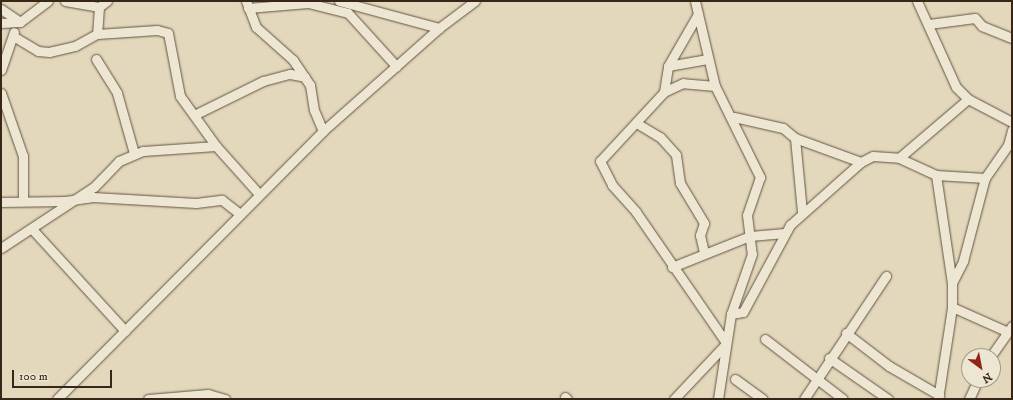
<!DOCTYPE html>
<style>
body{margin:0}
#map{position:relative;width:1013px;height:400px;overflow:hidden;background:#e3d8bb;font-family:"IM FELL DW Pica",serif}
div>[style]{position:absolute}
.roads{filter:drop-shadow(0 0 1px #635342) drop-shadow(0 0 1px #635342)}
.minor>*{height:9px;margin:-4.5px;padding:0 4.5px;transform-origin:4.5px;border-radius:4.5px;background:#ede6d3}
span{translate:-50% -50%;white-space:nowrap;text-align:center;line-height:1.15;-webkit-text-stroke:4px #ede6d3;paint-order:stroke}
.frame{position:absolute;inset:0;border:2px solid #382719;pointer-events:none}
.north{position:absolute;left:961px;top:348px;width:40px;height:40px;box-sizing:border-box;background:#ede6d3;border:1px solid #a59a89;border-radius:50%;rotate:148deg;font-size:11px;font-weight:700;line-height:16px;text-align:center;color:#382719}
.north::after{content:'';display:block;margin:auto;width:14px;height:18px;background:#8f2418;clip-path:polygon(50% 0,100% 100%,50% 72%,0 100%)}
.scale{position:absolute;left:12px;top:370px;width:100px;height:18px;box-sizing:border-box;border:2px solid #382719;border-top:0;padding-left:5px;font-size:12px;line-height:14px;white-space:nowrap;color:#382719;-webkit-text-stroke:3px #ede6d3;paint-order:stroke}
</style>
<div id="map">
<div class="roads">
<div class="minor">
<div style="left:65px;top:1px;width:35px;rotate:10deg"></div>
<div style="left:107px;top:1px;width:10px;rotate:143deg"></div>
<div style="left:99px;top:7px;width:27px;rotate:94deg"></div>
<div style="left:97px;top:34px;width:60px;rotate:-3.8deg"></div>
<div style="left:157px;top:30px;width:11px;rotate:15deg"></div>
<div style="left:168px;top:33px;width:64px;rotate:79.2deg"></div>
<div style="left:180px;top:96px;width:62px;rotate:54.2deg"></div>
<div style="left:246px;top:1px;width:28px;rotate:69deg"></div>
<div style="left:256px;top:27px;width:50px;rotate:41.7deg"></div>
<div style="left:293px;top:60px;width:30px;rotate:56deg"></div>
<div style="left:310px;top:85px;width:25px;rotate:81deg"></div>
<div style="left:314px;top:110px;width:23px;rotate:67deg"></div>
<div style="left:339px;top:1px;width:104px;rotate:15.1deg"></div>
<div style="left:695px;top:1px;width:87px;rotate:76.8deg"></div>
<div style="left:715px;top:86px;width:102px;rotate:63.7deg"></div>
<div style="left:760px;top:177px;width:40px;rotate:108.9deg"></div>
<div style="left:747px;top:215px;width:39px;rotate:83deg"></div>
<div style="left:752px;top:254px;width:64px;rotate:109.3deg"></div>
<div style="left:731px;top:314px;width:86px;rotate:98.7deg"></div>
<div style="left:917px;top:1px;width:94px;rotate:65.6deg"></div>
<div style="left:956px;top:87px;width:17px;rotate:45deg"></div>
<div style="left:968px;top:99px;width:50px;rotate:27.6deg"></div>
<div style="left:248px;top:8px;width:60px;rotate:-4.8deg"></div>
<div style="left:308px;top:3px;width:41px;rotate:14deg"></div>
<div style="left:348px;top:13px;width:72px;rotate:47.8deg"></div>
<div style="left:1px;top:9px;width:23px;rotate:34deg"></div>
<div style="left:1px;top:23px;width:19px;rotate:-3deg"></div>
<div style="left:20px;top:22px;width:35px;rotate:-37deg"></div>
<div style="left:929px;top:24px;width:46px;rotate:-7.4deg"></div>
<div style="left:975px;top:18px;width:11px;rotate:49deg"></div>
<div style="left:982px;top:26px;width:32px;rotate:22deg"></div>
<div style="left:13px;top:36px;width:29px;rotate:31deg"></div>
<div style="left:38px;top:51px;width:11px;rotate:5deg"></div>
<div style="left:49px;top:52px;width:27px;rotate:-13deg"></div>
<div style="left:75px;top:46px;width:25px;rotate:-29deg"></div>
<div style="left:96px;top:59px;width:40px;rotate:58deg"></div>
<div style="left:117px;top:93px;width:62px;rotate:74.2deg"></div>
<div style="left:668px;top:66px;width:40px;rotate:-10deg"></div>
<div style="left:1px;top:70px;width:40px;rotate:-71.1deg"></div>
<div style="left:715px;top:86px;width:32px;rotate:-175deg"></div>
<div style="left:683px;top:83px;width:21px;rotate:155deg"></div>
<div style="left:664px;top:92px;width:94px;rotate:132.8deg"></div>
<div style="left:600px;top:161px;width:27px;rotate:63deg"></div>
<div style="left:612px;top:185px;width:36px;rotate:48deg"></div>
<div style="left:636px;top:212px;width:157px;rotate:55.4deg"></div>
<div style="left:664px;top:92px;width:26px;rotate:-81deg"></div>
<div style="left:668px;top:66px;width:60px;rotate:-60deg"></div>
<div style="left:1px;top:93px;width:67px;rotate:70.8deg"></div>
<div style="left:23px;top:156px;width:45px;rotate:90deg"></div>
<div style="left:196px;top:114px;width:75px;rotate:-26.2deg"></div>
<div style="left:263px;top:81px;width:28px;rotate:-15deg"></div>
<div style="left:290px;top:74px;width:15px;rotate:11deg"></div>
<div style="left:734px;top:117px;width:50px;rotate:12.7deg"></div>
<div style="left:783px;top:128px;width:16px;rotate:40deg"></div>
<div style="left:795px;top:138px;width:70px;rotate:20deg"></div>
<div style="left:861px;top:162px;width:13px;rotate:-27deg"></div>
<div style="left:873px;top:156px;width:26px;rotate:4deg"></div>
<div style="left:899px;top:158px;width:41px;rotate:24.7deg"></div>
<div style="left:936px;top:175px;width:49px;rotate:3.5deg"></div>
<div style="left:638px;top:124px;width:26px;rotate:31deg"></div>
<div style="left:660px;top:137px;width:24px;rotate:48deg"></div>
<div style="left:676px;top:155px;width:28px;rotate:82deg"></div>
<div style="left:680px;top:183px;width:47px;rotate:59deg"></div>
<div style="left:704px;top:223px;width:13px;rotate:108deg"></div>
<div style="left:700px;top:235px;width:17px;rotate:77deg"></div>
<div style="left:795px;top:138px;width:74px;rotate:84.6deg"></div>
<div style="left:899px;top:158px;width:91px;rotate:-40.5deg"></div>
<div style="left:936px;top:175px;width:109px;rotate:81.6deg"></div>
<div style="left:1px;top:202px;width:64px;rotate:-0.9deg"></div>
<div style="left:65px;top:201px;width:28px;rotate:-8deg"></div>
<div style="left:93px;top:197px;width:103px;rotate:3.3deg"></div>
<div style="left:196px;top:203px;width:26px;rotate:-7deg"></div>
<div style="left:222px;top:200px;width:23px;rotate:38deg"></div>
<div style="left:32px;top:229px;width:138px;rotate:47.6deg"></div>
<div style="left:1px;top:248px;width:111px;rotate:-33.3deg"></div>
<div style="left:94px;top:187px;width:36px;rotate:-46deg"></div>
<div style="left:119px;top:161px;width:26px;rotate:-23deg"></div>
<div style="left:143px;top:151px;width:73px;rotate:-3.9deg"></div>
<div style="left:216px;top:146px;width:64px;rotate:48.1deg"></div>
<div style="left:672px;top:267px;width:84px;rotate:-21.7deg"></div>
<div style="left:750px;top:236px;width:35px;rotate:-5deg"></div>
<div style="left:952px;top:307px;width:59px;rotate:24deg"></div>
<div style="left:731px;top:314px;width:12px;rotate:-9deg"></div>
<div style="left:743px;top:312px;width:99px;rotate:-61.6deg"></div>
<div style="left:790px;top:225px;width:95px;rotate:-41.6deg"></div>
<div style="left:846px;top:333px;width:54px;rotate:37.5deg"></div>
<div style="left:889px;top:366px;width:58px;rotate:30.1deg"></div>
<div style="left:765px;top:339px;width:98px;rotate:37.6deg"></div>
<div style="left:991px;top:356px;width:37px;rotate:-55deg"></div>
<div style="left:829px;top:358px;width:72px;rotate:34.8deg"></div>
<div style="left:735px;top:379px;width:34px;rotate:36deg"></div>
<div style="left:565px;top:397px;width:3px;rotate:45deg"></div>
<div style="left:57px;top:399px;width:378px;rotate:-45.2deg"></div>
<div style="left:323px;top:131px;width:155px;rotate:-41.6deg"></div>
<div style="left:439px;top:28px;width:45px;rotate:-36.9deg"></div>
<div style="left:148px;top:399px;width:60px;rotate:-4.8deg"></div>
<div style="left:208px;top:394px;width:18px;rotate:16deg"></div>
<div style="left:674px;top:399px;width:73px;rotate:-46.7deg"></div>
<div style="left:804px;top:399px;width:148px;rotate:-56.3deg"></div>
<div style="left:938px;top:399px;width:93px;rotate:-81.3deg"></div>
<div style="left:952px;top:307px;width:24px;rotate:-90deg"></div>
<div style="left:952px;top:283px;width:25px;rotate:-63deg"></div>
<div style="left:963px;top:261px;width:86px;rotate:-75.2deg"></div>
<div style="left:985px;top:178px;width:40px;rotate:-55.1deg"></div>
<div style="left:1008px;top:145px;width:16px;rotate:-75deg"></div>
<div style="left:969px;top:399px;width:21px;rotate:-65deg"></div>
</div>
</div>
<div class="frame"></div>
<div class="north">N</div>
<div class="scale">100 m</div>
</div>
